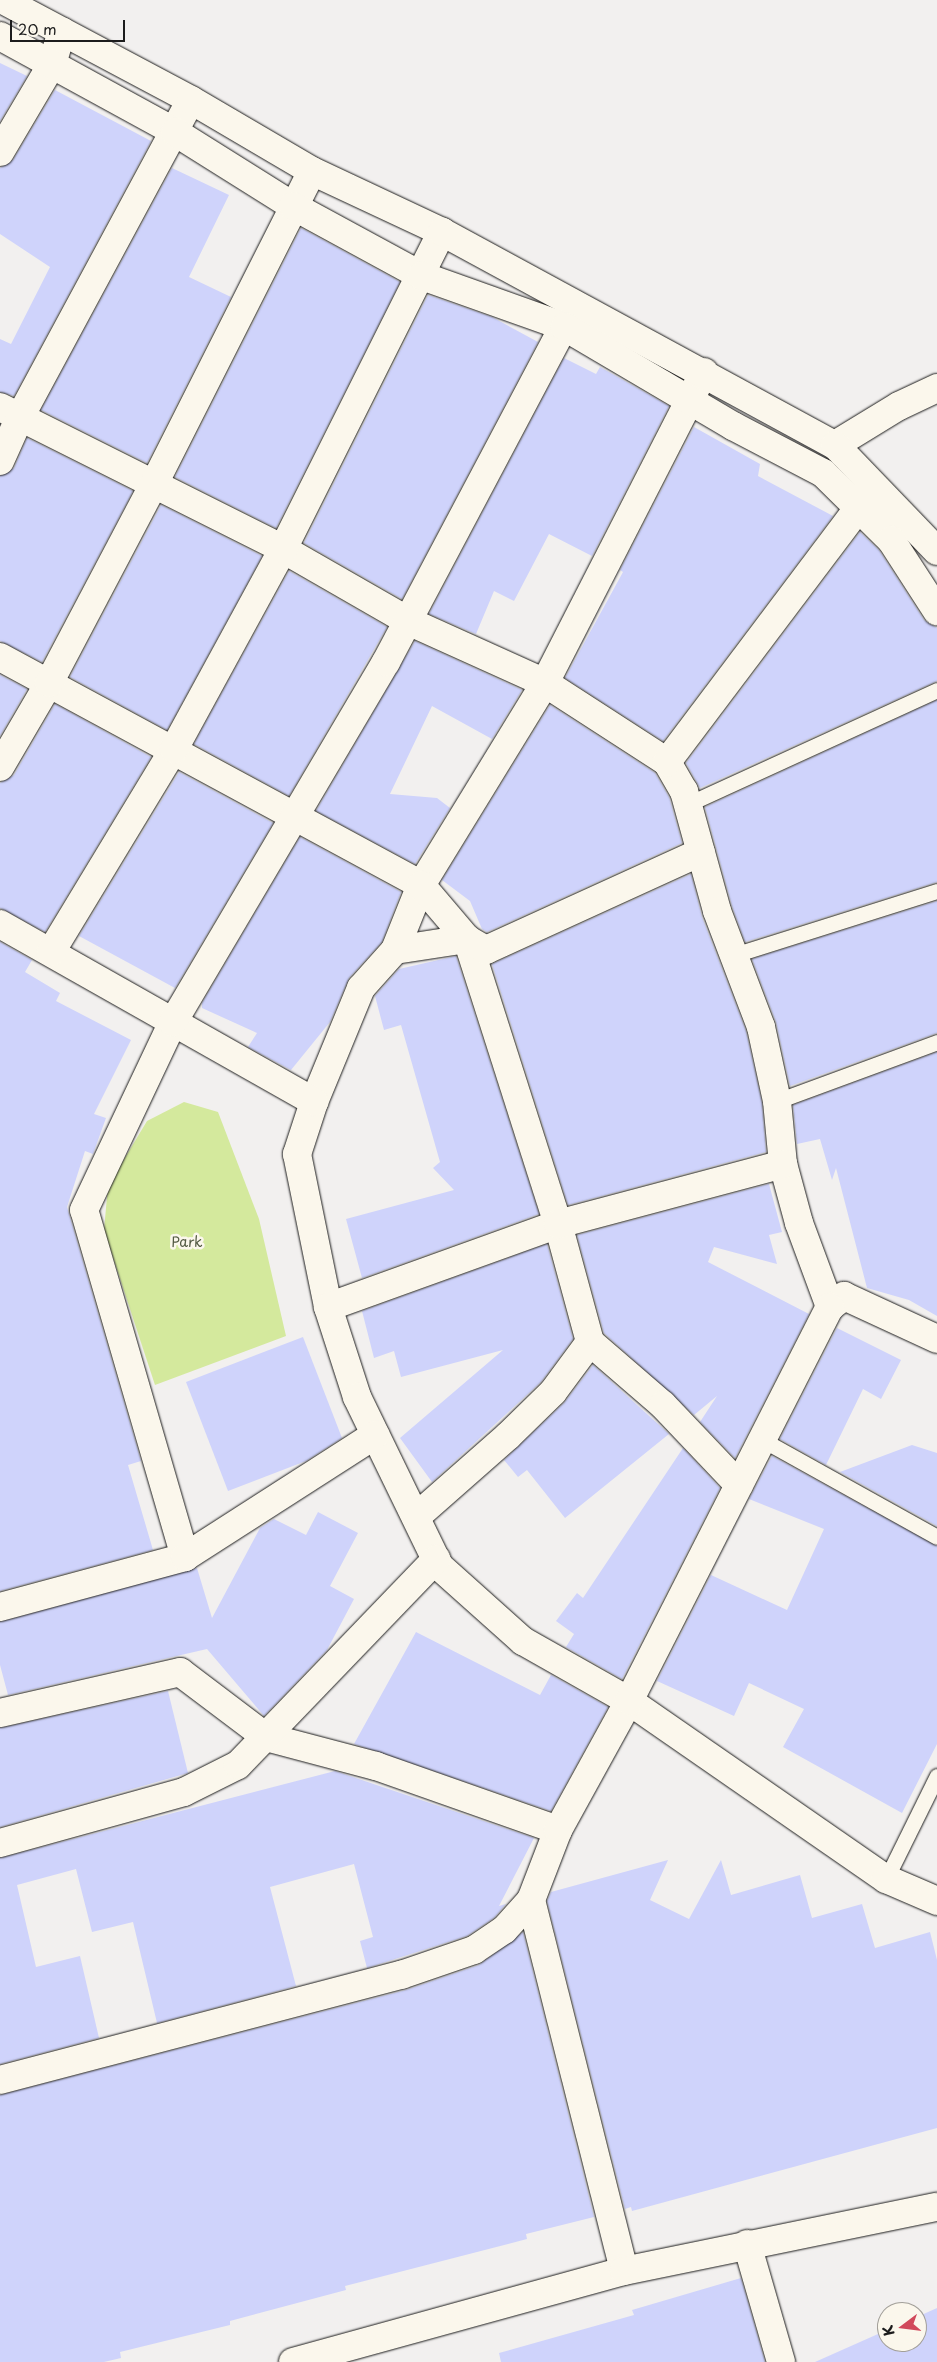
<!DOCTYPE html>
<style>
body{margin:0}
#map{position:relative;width:937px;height:2362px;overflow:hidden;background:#f2f0ef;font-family:"Playpen Sans",sans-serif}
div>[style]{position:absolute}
.green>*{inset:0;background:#d4e99d}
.building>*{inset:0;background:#cfd3fb}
.roads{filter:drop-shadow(0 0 1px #1c1c1c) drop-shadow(0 0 1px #1c1c1c)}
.service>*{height:15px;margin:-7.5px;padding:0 7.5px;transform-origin:7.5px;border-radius:7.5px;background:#fbf7ec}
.minor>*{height:28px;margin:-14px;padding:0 14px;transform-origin:14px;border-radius:14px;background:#fbf7ec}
.tertiary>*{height:28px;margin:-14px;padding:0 14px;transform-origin:14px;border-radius:14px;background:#fbf7ec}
.secondary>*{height:28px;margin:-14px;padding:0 14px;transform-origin:14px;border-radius:14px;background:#fbf7ec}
span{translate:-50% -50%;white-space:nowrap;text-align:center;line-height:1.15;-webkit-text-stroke:5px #fbf7ec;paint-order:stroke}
.park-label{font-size:14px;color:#535a43}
.north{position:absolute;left:877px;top:2302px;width:50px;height:50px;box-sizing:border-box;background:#fbf7ec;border:1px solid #a29f99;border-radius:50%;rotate:255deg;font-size:14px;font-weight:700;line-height:20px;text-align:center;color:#1c1c1c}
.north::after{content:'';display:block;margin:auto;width:18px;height:22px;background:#d1495b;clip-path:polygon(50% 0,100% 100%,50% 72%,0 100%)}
.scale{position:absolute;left:10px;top:20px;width:115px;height:22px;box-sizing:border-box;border:2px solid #1c1c1c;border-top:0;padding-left:6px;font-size:15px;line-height:18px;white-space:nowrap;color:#1c1c1c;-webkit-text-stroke:4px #fbf7ec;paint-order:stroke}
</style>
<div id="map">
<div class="green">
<div style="clip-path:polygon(184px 1102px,218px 1112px,259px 1219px,286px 1336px,155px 1385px,104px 1230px,108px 1186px,147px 1121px)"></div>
</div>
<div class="building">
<div style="clip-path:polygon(0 63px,27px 76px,0 121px)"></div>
<div style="clip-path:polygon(55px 90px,151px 141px,14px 396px,0 392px,0 339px,11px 344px,50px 267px,0 234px,0 168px,13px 160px)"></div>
<div style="clip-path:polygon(172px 168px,229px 195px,189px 277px,231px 297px,147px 463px,41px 410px)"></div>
<div style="clip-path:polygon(301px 228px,400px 282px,276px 528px,175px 477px)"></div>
<div style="clip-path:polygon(428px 295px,492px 317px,538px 342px,402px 599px,304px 543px)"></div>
<div style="clip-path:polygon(564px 358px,596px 374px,600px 367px,669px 406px,592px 556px,549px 534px,514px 601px,494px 591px,476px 634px,429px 614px)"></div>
<div style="clip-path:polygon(694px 427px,760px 464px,758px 476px,833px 516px,663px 741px,565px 678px,623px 572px,620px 570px)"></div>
<div style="clip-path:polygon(27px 438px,133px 491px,42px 662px,0 641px,0 476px,14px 468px)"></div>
<div style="clip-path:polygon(161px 505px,262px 556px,167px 730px,70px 677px)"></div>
<div style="clip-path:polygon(860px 532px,879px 550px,924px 620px,937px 628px,937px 681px,700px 788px,686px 763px)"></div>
<div style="clip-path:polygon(289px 571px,387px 627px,289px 796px,194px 744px)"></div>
<div style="clip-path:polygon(415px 641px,522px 690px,492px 739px,432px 706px,390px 794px,437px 798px,450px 808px,415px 864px,316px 811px)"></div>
<div style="clip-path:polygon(0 675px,27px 689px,0 736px)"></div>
<div style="clip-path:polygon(937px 700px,937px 882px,745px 942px,732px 906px,705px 807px)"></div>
<div style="clip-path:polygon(55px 704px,151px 757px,45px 932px,0 908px,0 783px,14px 775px)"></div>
<div style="clip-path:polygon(550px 705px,655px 773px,669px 797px,682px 843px,487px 932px,482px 929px,470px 901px,442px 880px)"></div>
<div style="clip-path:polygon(179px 772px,273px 823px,175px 988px,79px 936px)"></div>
<div style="clip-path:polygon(300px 837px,401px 892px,382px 942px,349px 978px,330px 1022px,291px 1070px,248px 1047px,257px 1033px,202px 1008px,202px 1003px)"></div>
<div style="clip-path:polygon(691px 874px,702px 917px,746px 1031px,762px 1103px,766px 1152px,568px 1205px,492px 964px)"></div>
<div style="clip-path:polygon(937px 901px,937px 1033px,790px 1086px,776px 1022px,752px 959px)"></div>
<div style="clip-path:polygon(0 942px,32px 960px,25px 972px,60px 993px,56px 1001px,131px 1040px,94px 1114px,106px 1118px,93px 1154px,85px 1151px,67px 1207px,141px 1461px,128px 1465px,153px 1550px,0 1591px)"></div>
<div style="clip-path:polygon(456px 956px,539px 1214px,362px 1278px,346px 1219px,454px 1190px,433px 1168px,440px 1162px,401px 1025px,384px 1030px,375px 996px,399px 969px)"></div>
<div style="clip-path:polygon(937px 1052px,937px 1316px,909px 1300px,867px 1288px,836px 1168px,832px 1180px,820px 1139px,797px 1144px,793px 1105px)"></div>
<div style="clip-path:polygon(769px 1184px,782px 1232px,769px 1235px,777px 1264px,714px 1247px,708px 1262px,809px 1314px,735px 1458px,700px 1422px,717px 1396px,694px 1415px,604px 1333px,577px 1235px)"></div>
<div style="clip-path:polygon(547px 1244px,573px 1339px,541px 1382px,432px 1482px,400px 1438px,503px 1350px,401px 1377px,394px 1351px,374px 1358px,362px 1311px)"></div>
<div style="clip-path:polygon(837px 1328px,901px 1360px,881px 1399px,863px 1389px,826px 1465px,780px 1439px)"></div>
<div style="clip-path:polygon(303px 1337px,342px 1438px,306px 1461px,228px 1491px,186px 1382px)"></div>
<div style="clip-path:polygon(593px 1365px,669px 1434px,565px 1518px,527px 1470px,518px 1477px,504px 1460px,564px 1403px)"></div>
<div style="clip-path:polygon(912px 1445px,937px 1453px,937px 1526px,840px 1472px)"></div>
<div style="clip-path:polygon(683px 1448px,720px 1488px,622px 1679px,566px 1647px,574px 1634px,556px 1621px,577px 1593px,583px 1598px)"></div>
<div style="clip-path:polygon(772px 1456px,937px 1546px,937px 1744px,902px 1813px,783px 1747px,804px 1709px,749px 1683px,734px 1716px,657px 1681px,711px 1575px,787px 1610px,824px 1529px,749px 1499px)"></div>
<div style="clip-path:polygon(318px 1512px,358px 1533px,330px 1586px,354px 1599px,327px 1650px,264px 1716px,207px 1649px,8px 1695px,0 1665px,0 1622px,197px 1568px,212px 1618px,260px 1528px,274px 1519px,306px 1535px)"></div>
<div style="clip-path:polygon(416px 1632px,540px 1695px,551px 1675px,608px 1707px,551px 1811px,354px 1744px)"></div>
<div style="clip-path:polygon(168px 1691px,188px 1773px,0 1827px,0 1728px)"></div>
<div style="clip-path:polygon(335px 1771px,534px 1838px,499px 1906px,506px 1904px,494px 1918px,467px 1936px,367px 1968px,360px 1941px,373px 1937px,354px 1864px,270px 1887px,296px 1986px,157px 2023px,133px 1922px,92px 1932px,76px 1869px,17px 1885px,36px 1967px,80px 1956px,99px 2038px,0 2064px,0 1858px)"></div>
<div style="clip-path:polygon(668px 1860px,650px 1900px,689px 1919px,721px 1860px,731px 1895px,800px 1875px,812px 1918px,862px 1904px,875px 1948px,930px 1932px,937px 1960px,937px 2128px,632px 2211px,631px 2207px,625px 2209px,547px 1901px,551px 1892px)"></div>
<div style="clip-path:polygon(523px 1932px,594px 2217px,526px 2234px,527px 2239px,345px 2286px,346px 2290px,230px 2321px,230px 2325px,120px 2352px,121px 2358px,104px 2362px,0 2362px,0 2095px,406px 1990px,479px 1965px)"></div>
<div style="clip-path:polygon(741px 2278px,765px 2362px,501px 2362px,499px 2353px,634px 2315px,632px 2310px)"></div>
<div style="clip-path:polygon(937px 2308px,937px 2362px,815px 2362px,887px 2330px,887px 2342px,917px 2342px,917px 2317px)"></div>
</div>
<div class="roads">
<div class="service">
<div style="left:688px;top:804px;width:274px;rotate:-24.6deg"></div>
<div style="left:734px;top:955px;width:213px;rotate:-17.5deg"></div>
<div style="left:777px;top:1101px;width:171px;rotate:-20.2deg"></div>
<div style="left:761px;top:1439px;width:201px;rotate:29.1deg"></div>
<div style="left:886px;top:1879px;width:115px;rotate:-63.7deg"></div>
</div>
<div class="minor">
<div style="left:0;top:152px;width:102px;rotate:-59.4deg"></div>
<div style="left:52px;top:64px;width:34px;rotate:-73deg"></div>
<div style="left:704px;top:372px;width:349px;rotate:117.1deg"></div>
<div style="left:545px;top:683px;width:237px;rotate:121.5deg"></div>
<div style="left:421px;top:885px;width:70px;rotate:111.8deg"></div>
<div style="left:395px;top:950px;width:51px;rotate:131.8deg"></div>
<div style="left:361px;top:988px;width:123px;rotate:112.4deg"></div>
<div style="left:314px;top:1102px;width:55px;rotate:108.1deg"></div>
<div style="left:297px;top:1154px;width:156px;rotate:78.5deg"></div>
<div style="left:328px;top:1307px;width:95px;rotate:72.1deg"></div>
<div style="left:357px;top:1397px;width:188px;rotate:64.1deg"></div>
<div style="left:439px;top:1566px;width:113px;rotate:41.8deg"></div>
<div style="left:523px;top:1641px;width:122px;rotate:29.5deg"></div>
<div style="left:629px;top:1701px;width:313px;rotate:34.7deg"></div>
<div style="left:886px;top:1879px;width:56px;rotate:23.3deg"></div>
<div style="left:0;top:407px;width:317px;rotate:26.6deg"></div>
<div style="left:283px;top:549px;width:144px;rotate:29.9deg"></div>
<div style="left:408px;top:621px;width:150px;rotate:24.3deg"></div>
<div style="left:545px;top:683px;width:145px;rotate:32.9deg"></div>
<div style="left:667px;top:762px;width:34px;rotate:60deg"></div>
<div style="left:684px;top:791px;width:124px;rotate:74.6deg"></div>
<div style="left:717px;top:911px;width:124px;rotate:69.2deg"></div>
<div style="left:761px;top:1027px;width:76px;rotate:77.8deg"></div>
<div style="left:777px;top:1101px;width:63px;rotate:84.6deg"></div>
<div style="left:783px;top:1164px;width:61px;rotate:74.8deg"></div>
<div style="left:799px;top:1223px;width:90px;rotate:69.7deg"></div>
<div style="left:830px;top:1307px;width:18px;rotate:-38deg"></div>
<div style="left:844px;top:1296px;width:102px;rotate:24.8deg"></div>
<div style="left:835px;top:445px;width:75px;rotate:-31.4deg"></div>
<div style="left:899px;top:406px;width:42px;rotate:-25.3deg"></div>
<div style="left:0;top:461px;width:46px;rotate:-65.7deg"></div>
<div style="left:19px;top:419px;width:362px;rotate:-61.7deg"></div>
<div style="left:0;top:657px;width:479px;rotate:28.4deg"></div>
<div style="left:421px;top:885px;width:71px;rotate:49.6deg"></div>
<div style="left:467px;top:939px;width:299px;rotate:72.3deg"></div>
<div style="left:558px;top:1224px;width:122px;rotate:74.8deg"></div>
<div style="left:590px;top:1342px;width:96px;rotate:40.8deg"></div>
<div style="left:663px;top:1405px;width:110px;rotate:46.5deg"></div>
<div style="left:667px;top:762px;width:341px;rotate:-53deg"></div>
<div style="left:0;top:767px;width:97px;rotate:-59.7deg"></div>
<div style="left:49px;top:683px;width:227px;rotate:-62.2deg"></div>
<div style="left:155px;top:482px;width:348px;rotate:-63.2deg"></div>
<div style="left:0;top:924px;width:361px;rotate:29.5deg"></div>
<div style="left:395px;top:950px;width:73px;rotate:-8.7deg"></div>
<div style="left:467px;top:939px;width:22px;rotate:30deg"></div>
<div style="left:486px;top:950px;width:236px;rotate:-24.5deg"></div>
<div style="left:51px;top:952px;width:237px;rotate:-58.8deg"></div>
<div style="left:174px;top:749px;width:228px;rotate:-61.4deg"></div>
<div style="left:283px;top:549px;width:355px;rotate:-63.4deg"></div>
<div style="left:328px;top:1307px;width:245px;rotate:-19.8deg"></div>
<div style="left:558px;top:1224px;width:233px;rotate:-14.9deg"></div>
<div style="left:416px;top:1517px;width:123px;rotate:-41.4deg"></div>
<div style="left:508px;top:1436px;width:63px;rotate:-44.4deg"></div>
<div style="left:553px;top:1392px;width:62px;rotate:-53.5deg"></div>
<div style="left:185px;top:1557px;width:361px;rotate:-106.2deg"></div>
<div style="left:84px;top:1210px;width:208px;rotate:-64.7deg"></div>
<div style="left:173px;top:1022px;width:418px;rotate:-59.4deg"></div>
<div style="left:386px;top:662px;width:404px;rotate:-62.1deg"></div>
<div style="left:0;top:1607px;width:192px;rotate:-15.1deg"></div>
<div style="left:185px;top:1557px;width:226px;rotate:-32.7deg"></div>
<div style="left:0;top:1713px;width:185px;rotate:-12.8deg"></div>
<div style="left:180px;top:1672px;width:108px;rotate:37.1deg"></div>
<div style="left:266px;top:1737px;width:114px;rotate:14.8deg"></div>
<div style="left:376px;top:1766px;width:193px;rotate:19.4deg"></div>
<div style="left:0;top:1843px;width:191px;rotate:-15.5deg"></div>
<div style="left:184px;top:1792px;width:60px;rotate:-26.6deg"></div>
<div style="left:238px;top:1765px;width:286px;rotate:-46.1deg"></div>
<div style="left:531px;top:1900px;width:382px;rotate:75.9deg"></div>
<div style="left:0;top:2080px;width:415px;rotate:-14.7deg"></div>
<div style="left:401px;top:1975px;width:77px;rotate:-18.9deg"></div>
<div style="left:474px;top:1950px;width:36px;rotate:-34deg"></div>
<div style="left:504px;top:1930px;width:40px;rotate:-48deg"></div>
<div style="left:531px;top:1900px;width:75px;rotate:-68.9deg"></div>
<div style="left:558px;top:1830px;width:147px;rotate:-61.2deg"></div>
<div style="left:629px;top:1701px;width:442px;rotate:-63deg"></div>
<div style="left:747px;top:2244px;width:123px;rotate:73.9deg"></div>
</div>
<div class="tertiary">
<div style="left:293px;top:2362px;width:343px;rotate:-15.4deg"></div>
<div style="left:624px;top:2271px;width:319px;rotate:-11.6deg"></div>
</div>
<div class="secondary">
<div style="left:3px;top:0;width:213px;rotate:28deg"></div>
<div style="left:191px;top:100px;width:140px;rotate:30.4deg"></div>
<div style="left:312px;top:171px;width:144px;rotate:25.1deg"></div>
<div style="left:442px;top:232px;width:447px;rotate:28.5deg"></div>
<div style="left:835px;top:445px;width:147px;rotate:46.1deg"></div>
<div style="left:0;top:36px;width:200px;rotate:28.7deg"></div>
<div style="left:175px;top:132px;width:139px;rotate:32.1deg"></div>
<div style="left:293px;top:206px;width:147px;rotate:28.5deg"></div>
<div style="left:422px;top:276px;width:152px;rotate:19.6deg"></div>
<div style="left:565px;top:327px;width:195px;rotate:30.5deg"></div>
<div style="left:733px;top:426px;width:102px;rotate:27.6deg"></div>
<div style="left:823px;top:473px;width:95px;rotate:44.6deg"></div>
<div style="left:891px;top:540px;width:85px;rotate:57.1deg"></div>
</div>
</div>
<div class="park-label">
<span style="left:187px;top:1242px">Park</span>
</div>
<div class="north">K</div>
<div class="scale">20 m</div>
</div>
